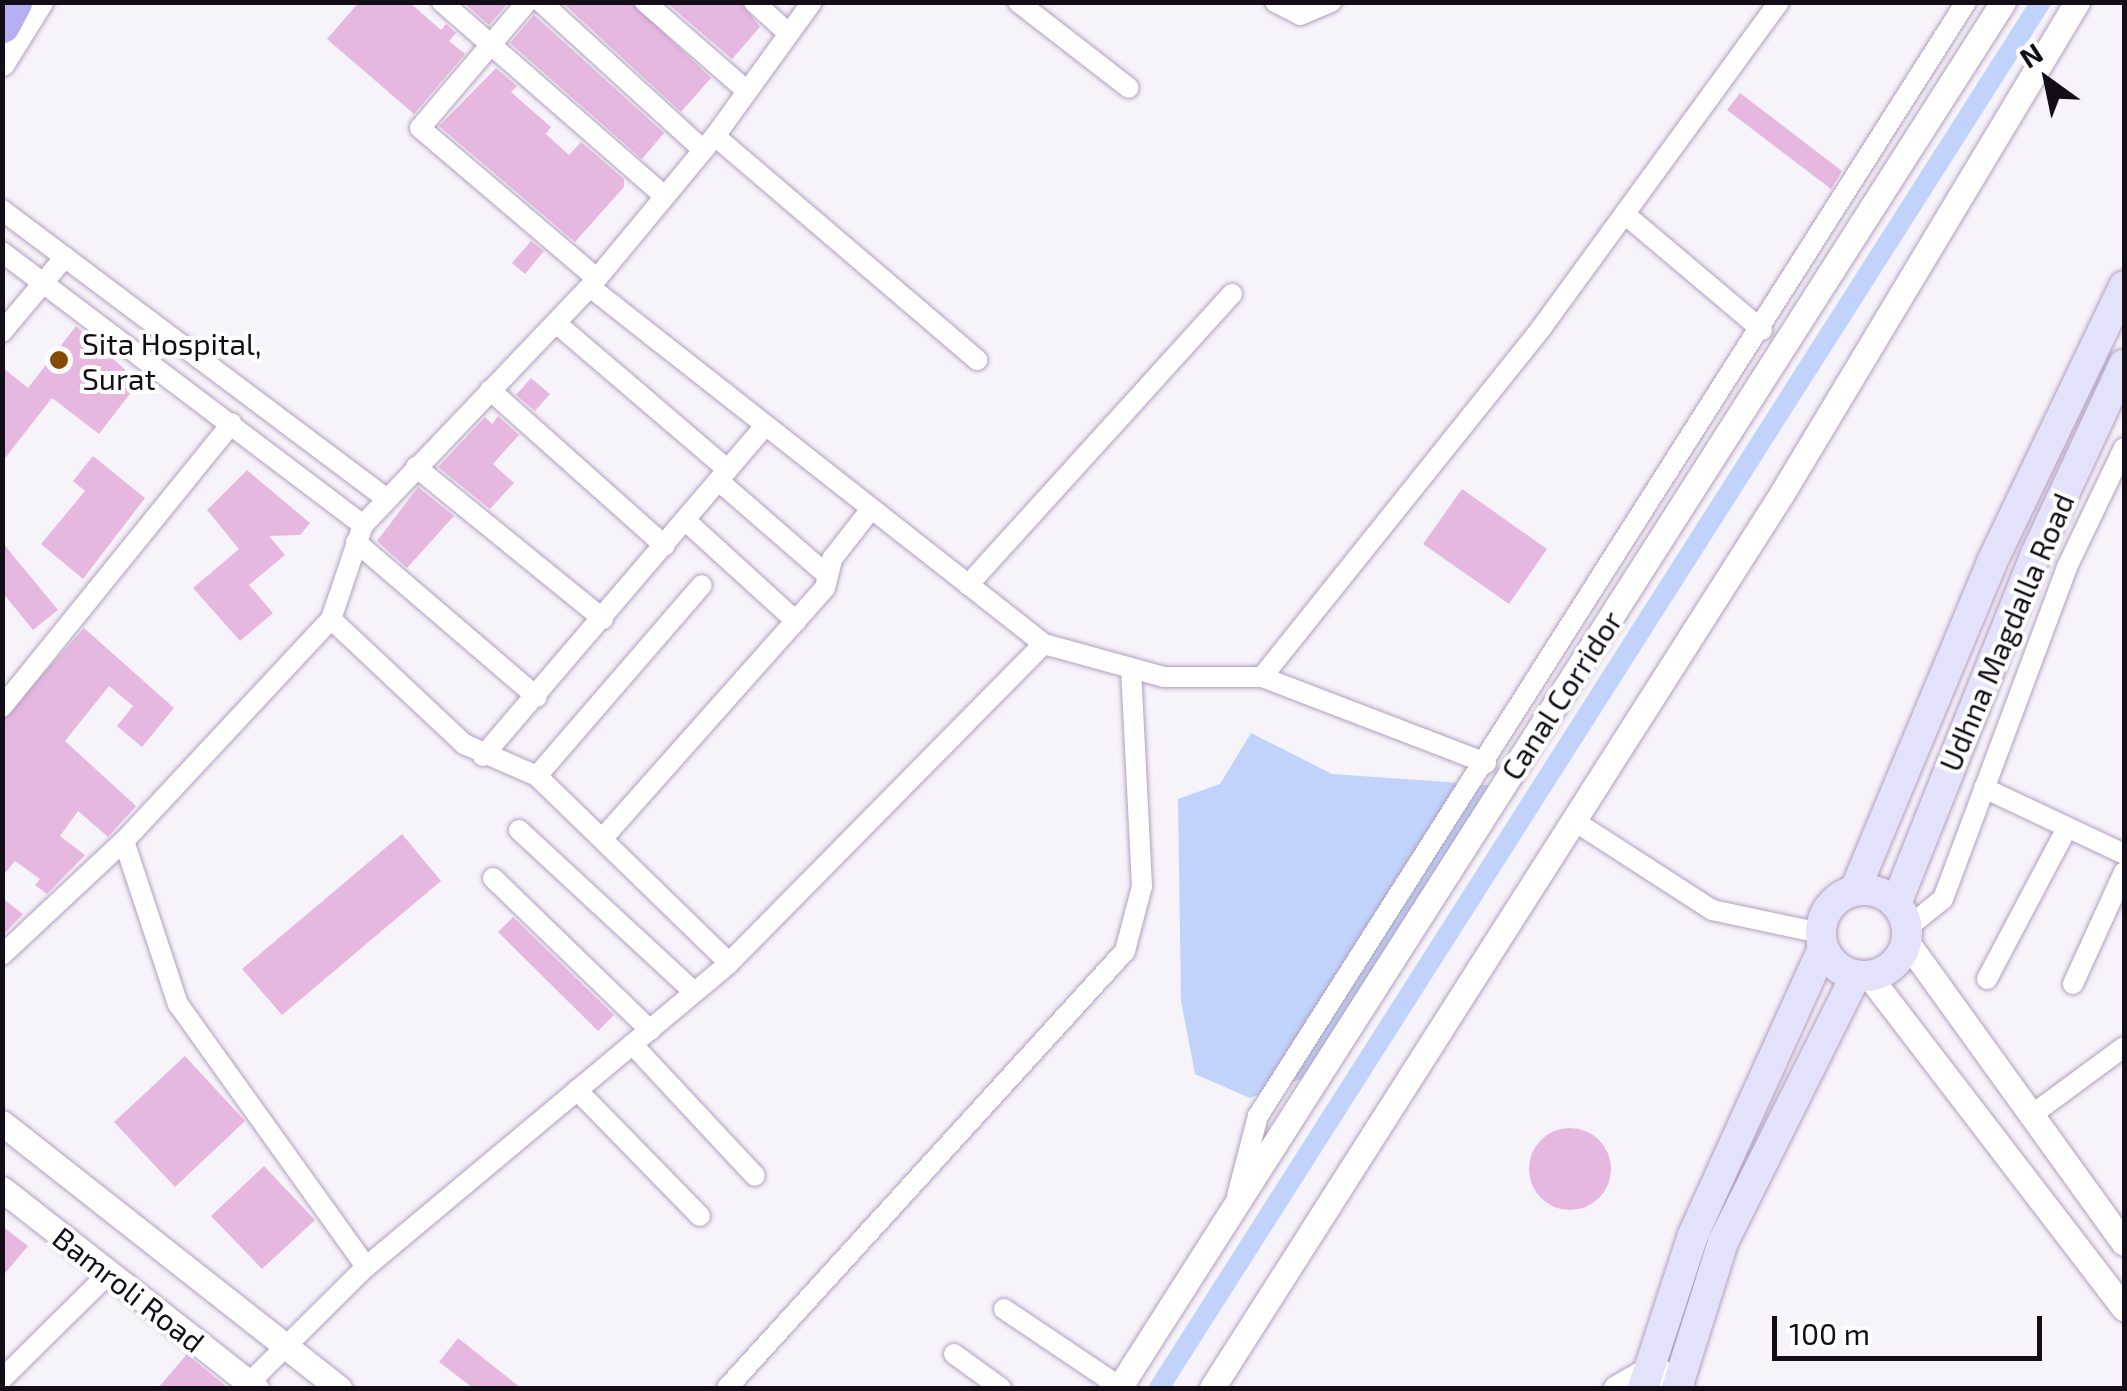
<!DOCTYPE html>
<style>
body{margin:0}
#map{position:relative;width:2127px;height:1391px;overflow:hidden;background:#f7f3fa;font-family:"Exo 2",sans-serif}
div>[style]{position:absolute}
.water>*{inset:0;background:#c1d3fb}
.canal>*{height:20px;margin:-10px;padding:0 10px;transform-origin:10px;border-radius:10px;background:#c1d3fb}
.building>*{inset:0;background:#e7b8df}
.round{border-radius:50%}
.roads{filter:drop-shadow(0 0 2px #b19fbf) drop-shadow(0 0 2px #b19fbf)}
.minor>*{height:20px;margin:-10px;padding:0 10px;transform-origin:10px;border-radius:10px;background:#fff}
.tertiary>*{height:25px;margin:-12.5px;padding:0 12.5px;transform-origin:12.5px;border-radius:12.5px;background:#fff}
.secondary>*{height:30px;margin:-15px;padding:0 15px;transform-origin:15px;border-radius:15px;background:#e4e1fa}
.secondary>.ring{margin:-15px;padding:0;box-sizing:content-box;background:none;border:30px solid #e4e1fa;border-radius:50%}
.trunk>*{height:35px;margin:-17.5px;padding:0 17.5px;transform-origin:17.5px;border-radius:17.5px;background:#b6aff2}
.dots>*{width:28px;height:28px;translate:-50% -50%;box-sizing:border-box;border:5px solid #fff;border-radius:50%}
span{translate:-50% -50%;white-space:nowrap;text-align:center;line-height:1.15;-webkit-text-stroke:8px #fff;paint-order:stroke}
.poi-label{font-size:30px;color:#130d18}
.left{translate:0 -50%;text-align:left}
.street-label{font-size:30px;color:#130d18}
.frame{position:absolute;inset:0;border:5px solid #130d18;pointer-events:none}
.north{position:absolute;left:1997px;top:30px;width:100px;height:100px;-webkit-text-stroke:8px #fff;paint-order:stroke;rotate:327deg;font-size:28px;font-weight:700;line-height:40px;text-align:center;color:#130d18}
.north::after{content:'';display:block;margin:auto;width:35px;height:45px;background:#130d18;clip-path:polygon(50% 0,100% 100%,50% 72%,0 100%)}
.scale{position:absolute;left:1772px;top:1316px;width:270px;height:45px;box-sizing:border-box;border:5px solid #130d18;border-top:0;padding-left:12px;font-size:30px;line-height:35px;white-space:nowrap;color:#130d18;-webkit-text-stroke:8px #fff;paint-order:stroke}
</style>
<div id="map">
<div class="water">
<div style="clip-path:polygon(1251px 733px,1332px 774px,1504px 786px,1304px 1078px,1250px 1098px,1195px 1074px,1181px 1001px,1178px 799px,1220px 784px)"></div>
</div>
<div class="canal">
<div style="left:1159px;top:1388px;width:1643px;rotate:-57.53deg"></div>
</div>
<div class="building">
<div style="clip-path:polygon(359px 2px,409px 2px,441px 30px,446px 24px,456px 33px,449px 41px,465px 54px,414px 114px,327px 39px)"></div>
<div style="clip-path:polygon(463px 2px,509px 2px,489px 25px)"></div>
<div style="clip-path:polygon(562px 2px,632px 2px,711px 78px,681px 112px)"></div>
<div style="clip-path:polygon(666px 2px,741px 2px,760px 27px,732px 59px)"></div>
<div style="clip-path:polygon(534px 15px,664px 133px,642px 159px,510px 43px)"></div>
<div style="clip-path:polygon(496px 68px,517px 86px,511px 92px,551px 127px,546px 134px,569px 155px,581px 142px,624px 179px,624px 187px,575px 242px,439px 126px)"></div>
<div style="clip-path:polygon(1740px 93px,1842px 171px,1831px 189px,1727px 110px)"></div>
<div style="clip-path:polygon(531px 241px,544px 251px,525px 274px,512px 263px)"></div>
<div style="clip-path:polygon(76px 326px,139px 382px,99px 434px,52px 398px,2px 462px,2px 367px,28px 388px)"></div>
<div style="clip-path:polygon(531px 378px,550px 394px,535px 411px,516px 395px)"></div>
<div style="clip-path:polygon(498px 416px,519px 435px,493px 464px,514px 483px,490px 509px,438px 467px,485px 417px,492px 424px)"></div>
<div style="clip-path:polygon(93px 456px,145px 498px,83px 579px,41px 544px,85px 491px,73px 481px)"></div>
<div style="clip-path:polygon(247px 470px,310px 523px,300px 535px,269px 536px,285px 555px,249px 585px,273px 613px,240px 641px,193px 588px,239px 549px,207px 510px)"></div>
<div style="clip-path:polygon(418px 487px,454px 516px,407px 568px,377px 541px)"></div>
<div style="clip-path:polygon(1462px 489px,1547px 549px,1509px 604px,1423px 544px)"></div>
<div style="clip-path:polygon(2px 542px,58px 610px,33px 630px,2px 592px)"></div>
<div style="clip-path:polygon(84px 628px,174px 708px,142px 747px,117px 726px,133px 706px,109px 686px,65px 741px,136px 806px,108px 837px,78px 811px,60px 836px,85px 855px,47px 894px,35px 885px,40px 879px,15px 861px,2px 877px,2px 720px)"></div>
<div style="clip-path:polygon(402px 834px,441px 881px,282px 1015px,242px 969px)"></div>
<div style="clip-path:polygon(2px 898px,23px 914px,2px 936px)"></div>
<div style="clip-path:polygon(513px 917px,614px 1015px,598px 1031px,498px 932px)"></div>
<div style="clip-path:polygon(185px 1056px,245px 1121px,175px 1187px,114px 1122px)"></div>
<div class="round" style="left:1529px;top:1128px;width:82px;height:82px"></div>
<div style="clip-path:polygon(264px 1166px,315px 1220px,262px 1269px,211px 1216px)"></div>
<div style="clip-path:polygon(2px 1226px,28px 1246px,2px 1277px)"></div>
<div style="clip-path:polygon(458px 1338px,521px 1388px,473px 1388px,439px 1362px)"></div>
<div style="clip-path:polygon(187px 1354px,189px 1356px,228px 1388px,158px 1388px)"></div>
</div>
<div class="roads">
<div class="minor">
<div style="left:442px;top:2px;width:295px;rotate:41.1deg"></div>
<div style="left:527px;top:2px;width:165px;rotate:130.3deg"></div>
<div style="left:420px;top:128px;width:231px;rotate:40.4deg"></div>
<div style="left:541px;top:2px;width:219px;rotate:42.4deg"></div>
<div style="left:645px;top:2px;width:135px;rotate:41.1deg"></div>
<div style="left:754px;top:2px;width:47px;rotate:42.4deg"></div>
<div style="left:1018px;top:2px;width:140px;rotate:37.8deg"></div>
<div style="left:1275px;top:2px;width:28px;rotate:27deg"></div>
<div style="left:1300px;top:15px;width:34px;rotate:-23deg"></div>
<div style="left:715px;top:136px;width:345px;rotate:40.5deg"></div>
<div style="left:2px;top:210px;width:481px;rotate:36.9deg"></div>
<div style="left:1626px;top:215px;width:178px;rotate:40.2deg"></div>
<div style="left:2px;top:252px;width:453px;rotate:37.1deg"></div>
<div style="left:590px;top:287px;width:578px;rotate:38.18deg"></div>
<div style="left:1044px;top:644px;width:124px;rotate:15.4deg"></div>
<div style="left:1164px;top:677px;width:98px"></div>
<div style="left:1262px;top:677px;width:448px;rotate:-51.3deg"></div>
<div style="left:1542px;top:327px;width:402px;rotate:-53.9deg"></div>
<div style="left:556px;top:323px;width:226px;rotate:40.5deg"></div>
<div style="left:2px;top:332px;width:98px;rotate:-50deg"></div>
<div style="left:490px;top:390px;width:234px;rotate:41.7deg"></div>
<div style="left:416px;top:467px;width:241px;rotate:39.1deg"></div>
<div style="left:720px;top:482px;width:143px;rotate:41deg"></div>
<div style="left:686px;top:521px;width:149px;rotate:42.3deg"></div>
<div style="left:356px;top:542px;width:238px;rotate:40.6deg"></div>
<div style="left:968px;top:585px;width:393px;rotate:-47.8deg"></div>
<div style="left:331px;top:619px;width:183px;rotate:43.2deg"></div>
<div style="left:464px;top:744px;width:80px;rotate:23.7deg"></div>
<div style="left:537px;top:776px;width:268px;rotate:44.2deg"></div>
<div style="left:1262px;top:677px;width:240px;rotate:21deg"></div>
<div style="left:2px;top:707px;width:365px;rotate:-51deg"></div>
<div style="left:483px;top:756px;width:434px;rotate:-49.5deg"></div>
<div style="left:537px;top:776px;width:252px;rotate:-49.2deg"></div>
<div style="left:1984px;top:788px;width:155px;rotate:25.2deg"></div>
<div style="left:1576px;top:822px;width:162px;rotate:32.9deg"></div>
<div style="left:1712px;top:910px;width:110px;rotate:12deg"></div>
<div style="left:519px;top:830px;width:238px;rotate:42.8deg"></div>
<div style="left:602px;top:839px;width:336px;rotate:-48.4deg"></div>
<div style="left:825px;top:588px;width:30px;rotate:-76deg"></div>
<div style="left:832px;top:559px;width:63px;rotate:-52deg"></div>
<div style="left:124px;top:841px;width:172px;rotate:71.7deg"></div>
<div style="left:178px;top:1004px;width:323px;rotate:54.4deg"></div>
<div style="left:493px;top:878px;width:219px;rotate:44.1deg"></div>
<div style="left:1907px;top:928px;width:46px;rotate:-38.9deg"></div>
<div style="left:1943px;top:899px;width:354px;rotate:-69.5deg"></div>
<div style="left:2067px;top:567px;width:132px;rotate:-64.4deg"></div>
<div style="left:2px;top:955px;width:167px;rotate:-43.1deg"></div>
<div style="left:124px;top:841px;width:304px;rotate:-47deg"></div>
<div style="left:331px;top:619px;width:99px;rotate:-71.2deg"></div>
<div style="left:363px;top:525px;width:329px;rotate:-46.4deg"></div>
<div style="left:590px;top:287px;width:196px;rotate:-50.4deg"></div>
<div style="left:715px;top:136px;width:165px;rotate:-54.1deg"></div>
<div style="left:1987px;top:979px;width:169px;rotate:-62.1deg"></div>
<div style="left:2073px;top:984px;width:123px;rotate:-65.5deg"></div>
<div style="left:632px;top:1044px;width:180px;rotate:47deg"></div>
<div style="left:577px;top:1090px;width:176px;rotate:45.7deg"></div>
<div style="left:2033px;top:1114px;width:113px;rotate:-36.4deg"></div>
<div style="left:1237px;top:1196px;width:83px;rotate:-75.3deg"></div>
<div style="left:1258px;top:1116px;width:1320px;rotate:-57.56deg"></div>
<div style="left:1004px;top:1309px;width:140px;rotate:33.9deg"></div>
<div style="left:954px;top:1354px;width:58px;rotate:35.9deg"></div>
<div style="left:2px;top:1379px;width:151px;rotate:-44.7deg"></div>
<div style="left:249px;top:1383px;width:165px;rotate:-44.8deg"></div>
<div style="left:366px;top:1267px;width:473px;rotate:-39.9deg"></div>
<div style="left:729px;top:963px;width:448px;rotate:-45.4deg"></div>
<div style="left:727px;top:1388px;width:591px;rotate:-47.67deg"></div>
<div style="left:1125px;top:951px;width:67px;rotate:-75.3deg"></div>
<div style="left:1142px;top:886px;width:218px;rotate:-92.9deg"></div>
</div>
<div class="tertiary">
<div style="left:2px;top:63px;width:72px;rotate:-58.1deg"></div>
<div style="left:1906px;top:941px;width:372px;rotate:54.2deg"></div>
<div style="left:1869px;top:976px;width:419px;rotate:52.5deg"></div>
<div style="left:2px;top:1123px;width:429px;rotate:38.2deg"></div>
<div style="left:2px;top:1189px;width:323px;rotate:38.1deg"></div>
<div style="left:1119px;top:1388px;width:1644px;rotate:-57.47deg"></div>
<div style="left:1212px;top:1388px;width:1059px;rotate:-57.5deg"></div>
<div style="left:1781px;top:495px;width:575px;rotate:-59.02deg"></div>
<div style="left:1616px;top:1388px;width:38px;rotate:-30deg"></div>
<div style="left:1649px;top:1369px;width:34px;rotate:17deg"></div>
<div style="left:1681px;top:1379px;width:9px;rotate:90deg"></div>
</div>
<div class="secondary">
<div class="ring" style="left:1821px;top:890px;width:56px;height:56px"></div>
<div style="left:1855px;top:890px;width:355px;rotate:-67.3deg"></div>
<div style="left:1992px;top:562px;width:306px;rotate:-64.4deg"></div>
<div style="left:1896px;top:904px;width:377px;rotate:-68.2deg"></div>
<div style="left:2036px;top:554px;width:209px;rotate:-65.1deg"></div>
<div style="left:1643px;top:1388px;width:161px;rotate:-71.9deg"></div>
<div style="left:1693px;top:1235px;width:315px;rotate:-65.6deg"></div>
<div style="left:1677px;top:1388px;width:153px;rotate:-72.5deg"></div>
<div style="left:1723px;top:1242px;width:298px;rotate:-63.5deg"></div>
</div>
<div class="trunk">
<div style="left:2px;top:25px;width:26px;rotate:-62deg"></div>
</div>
</div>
<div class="dots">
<div style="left:59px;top:360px;background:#874b06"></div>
</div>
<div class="poi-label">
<span class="left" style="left:82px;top:360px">Sita Hospital,<br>Surat</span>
</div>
<div class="street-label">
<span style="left:2006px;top:632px;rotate:-67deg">Udhna Magdalla Road</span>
<span style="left:1561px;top:695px;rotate:-57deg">Canal Corridor</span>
<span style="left:129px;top:1289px;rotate:38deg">Bamroli Road</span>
</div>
<div class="frame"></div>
<div class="north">N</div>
<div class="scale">100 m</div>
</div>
